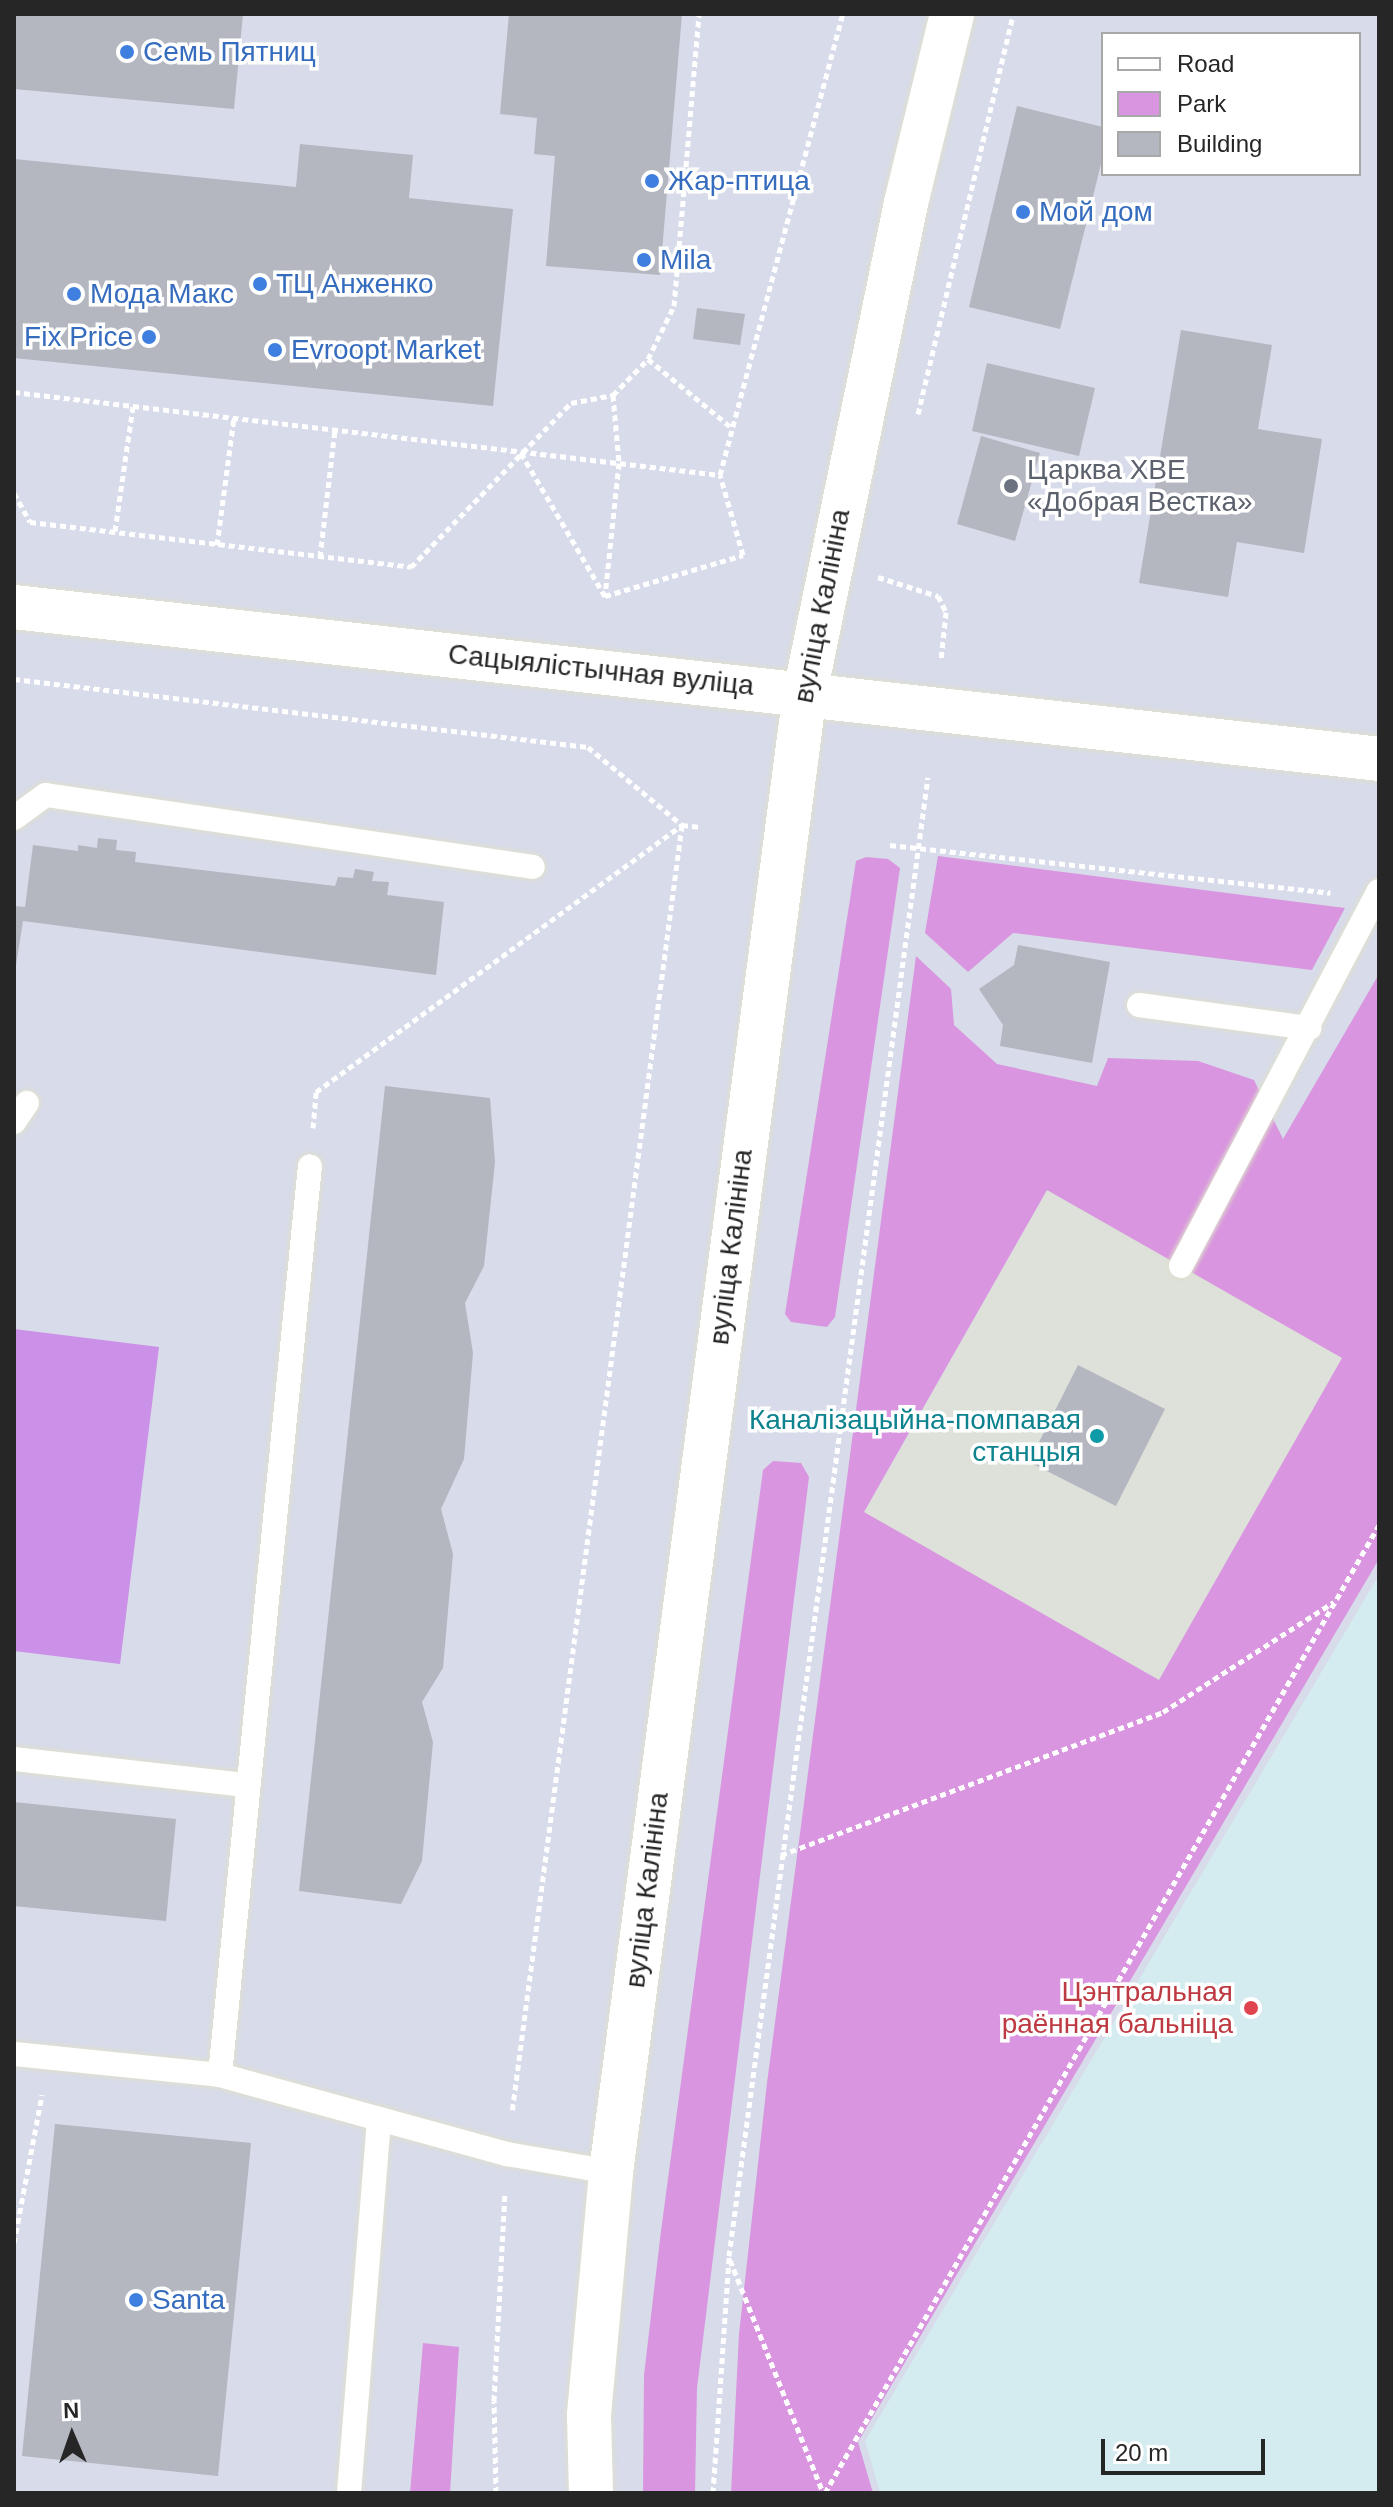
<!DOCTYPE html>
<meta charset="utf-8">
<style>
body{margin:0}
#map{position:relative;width:1393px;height:2507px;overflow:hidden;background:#d8dbe9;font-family:Arial,sans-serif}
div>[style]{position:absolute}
.industrial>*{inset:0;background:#dde1d9}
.medical>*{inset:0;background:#d4ebf0}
.green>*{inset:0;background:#d995df}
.pitch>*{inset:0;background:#cb90e7}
.building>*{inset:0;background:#b4b6c0}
.path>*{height:5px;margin-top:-2.5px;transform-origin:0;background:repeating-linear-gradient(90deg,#fff 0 6px,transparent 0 10px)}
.roads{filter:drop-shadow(0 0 2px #dee0cd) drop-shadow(0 0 2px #dee0cd)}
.service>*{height:24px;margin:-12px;padding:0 12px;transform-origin:12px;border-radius:12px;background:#fff}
.tertiary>*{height:44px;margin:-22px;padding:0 22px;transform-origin:22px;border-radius:22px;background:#fff}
.secondary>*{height:44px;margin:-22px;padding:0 22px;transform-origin:22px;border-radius:22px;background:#fff}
.dots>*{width:22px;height:22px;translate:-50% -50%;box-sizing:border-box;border:4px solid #fff;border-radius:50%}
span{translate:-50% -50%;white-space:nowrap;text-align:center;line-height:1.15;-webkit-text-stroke:7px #fff;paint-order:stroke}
.shop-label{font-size:28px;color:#366cbe}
.left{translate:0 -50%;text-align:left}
.right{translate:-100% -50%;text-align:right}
.worship-label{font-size:28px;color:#5b616d}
.street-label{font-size:28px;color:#262626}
.culture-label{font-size:28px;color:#0d838f}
.health-label{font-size:28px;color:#be3a42}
.frame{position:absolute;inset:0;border:16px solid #262626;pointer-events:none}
.legend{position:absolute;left:1101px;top:32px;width:260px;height:144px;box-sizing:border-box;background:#fff;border:2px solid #a8a8a8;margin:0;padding:10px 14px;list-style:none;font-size:24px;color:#262626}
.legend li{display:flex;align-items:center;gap:16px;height:40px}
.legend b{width:40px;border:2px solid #a8a8a8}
.north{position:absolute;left:32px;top:2395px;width:80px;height:80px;-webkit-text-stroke:6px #fff;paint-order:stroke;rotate:358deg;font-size:22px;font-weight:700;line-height:32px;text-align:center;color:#262626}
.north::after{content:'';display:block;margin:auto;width:28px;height:36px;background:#262626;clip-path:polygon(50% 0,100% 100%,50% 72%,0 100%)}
.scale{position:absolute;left:1101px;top:2439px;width:164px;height:36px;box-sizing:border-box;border:4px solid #262626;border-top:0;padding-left:10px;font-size:24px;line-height:28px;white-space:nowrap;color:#262626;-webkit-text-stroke:6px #fff;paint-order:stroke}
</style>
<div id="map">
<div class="industrial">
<div style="clip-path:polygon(1047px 1190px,1343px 1357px,1159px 1680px,864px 1513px)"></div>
</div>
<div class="medical">
<div style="clip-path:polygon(1379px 1575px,1379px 2493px,880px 2493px,865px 2441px)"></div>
</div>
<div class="green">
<div style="clip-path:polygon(938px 856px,1345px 908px,1312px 970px,1013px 933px,968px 972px,925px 933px)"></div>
<div style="clip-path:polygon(866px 857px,888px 859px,900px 868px,835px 1317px,827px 1327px,791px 1322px,785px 1314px,856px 861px)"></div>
<div style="clip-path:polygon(evenodd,916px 956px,951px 989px,954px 1025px,997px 1064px,1097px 1086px,1108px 1058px,1198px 1061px,1254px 1080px,1283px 1139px,1379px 974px,1379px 1559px,858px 2442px,873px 2493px,731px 2493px,739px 2334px,767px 2083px,916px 956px,1047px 1190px,1342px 1358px,1159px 1680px,864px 1512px,1047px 1190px)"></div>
<div style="clip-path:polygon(773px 1461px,801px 1463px,809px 1477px,697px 2388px,695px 2493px,643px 2493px,644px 2375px,661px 2231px,763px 1470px)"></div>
<div style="clip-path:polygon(423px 2343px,459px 2347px,450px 2493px,410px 2493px)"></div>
</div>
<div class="pitch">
<div style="clip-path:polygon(14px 1329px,159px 1347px,120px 1664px,14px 1651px)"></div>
</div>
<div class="building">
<div style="clip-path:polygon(14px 14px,243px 14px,234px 109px,14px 89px)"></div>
<div style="clip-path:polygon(509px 14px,682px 14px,660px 275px,546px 266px,555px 156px,534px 154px,537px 118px,500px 114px)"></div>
<div style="clip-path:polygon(1017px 106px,1103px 127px,1103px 156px,1060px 329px,969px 307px)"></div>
<div style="clip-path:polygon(300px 144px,413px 155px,409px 198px,513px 209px,493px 406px,14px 358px,14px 159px,296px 187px)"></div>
<div style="clip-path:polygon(697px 308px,745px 314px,740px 345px,693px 339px)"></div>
<div style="clip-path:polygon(1181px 330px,1272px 345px,1258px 429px,1322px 439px,1304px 553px,1237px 542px,1228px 597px,1139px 583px)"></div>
<div style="clip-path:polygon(987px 363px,1095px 388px,1079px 456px,972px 431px)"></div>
<div style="clip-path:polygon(981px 436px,1040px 453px,1015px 541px,957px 524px)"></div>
<div style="clip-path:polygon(98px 838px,117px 840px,116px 850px,136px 852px,135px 862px,335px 886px,338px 877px,353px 878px,355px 869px,374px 872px,372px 881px,389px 882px,387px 895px,444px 902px,436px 975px,23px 921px,14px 978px,14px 906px,25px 907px,33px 845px,78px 851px,78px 845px,97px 848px)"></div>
<div style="clip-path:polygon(1018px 945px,1110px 962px,1092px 1063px,1000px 1046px,1003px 1025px,979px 989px,1014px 965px)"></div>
<div style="clip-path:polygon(385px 1086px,490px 1098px,495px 1162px,484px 1266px,465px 1303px,473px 1353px,464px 1459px,441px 1509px,453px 1554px,443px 1668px,422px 1702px,433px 1742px,422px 1861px,401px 1904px,299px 1891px)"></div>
<div style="clip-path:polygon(1078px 1365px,1165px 1409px,1116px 1506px,1029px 1462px)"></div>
<div style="clip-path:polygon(14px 1802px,176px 1819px,166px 1921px,14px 1906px)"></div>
<div style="clip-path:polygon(55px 2124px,251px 2143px,218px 2476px,22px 2456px)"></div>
</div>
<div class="path">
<div style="left:648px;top:359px;width:109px;rotate:39.4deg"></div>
<div style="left:14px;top:392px;width:711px;rotate:6.71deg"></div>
<div style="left:613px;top:395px;width:68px;rotate:85deg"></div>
<div style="left:619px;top:463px;width:134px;rotate:96deg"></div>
<div style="left:605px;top:596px;width:144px;rotate:-16.5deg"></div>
<div style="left:743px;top:555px;width:83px;rotate:-106deg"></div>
<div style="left:720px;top:475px;width:477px;rotate:-75.1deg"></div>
<div style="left:918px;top:414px;width:411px;rotate:-76.6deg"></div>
<div style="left:521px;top:453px;width:166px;rotate:59.6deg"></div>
<div style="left:14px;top:493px;width:33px;rotate:61deg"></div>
<div style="left:30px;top:522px;width:384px;rotate:6.7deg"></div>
<div style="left:411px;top:567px;width:229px;rotate:-45.7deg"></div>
<div style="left:571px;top:403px;width:43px;rotate:-10.8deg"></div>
<div style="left:613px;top:395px;width:50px;rotate:-45.8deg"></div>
<div style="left:648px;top:359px;width:59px;rotate:-63.9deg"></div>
<div style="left:674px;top:306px;width:293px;rotate:-85.1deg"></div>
<div style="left:115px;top:531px;width:126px;rotate:-81.8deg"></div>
<div style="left:217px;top:545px;width:128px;rotate:-82.4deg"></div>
<div style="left:320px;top:557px;width:128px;rotate:-83.3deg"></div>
<div style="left:878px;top:577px;width:63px;rotate:17.6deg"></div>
<div style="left:938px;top:596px;width:18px;rotate:63deg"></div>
<div style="left:946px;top:612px;width:48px;rotate:95.9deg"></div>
<div style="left:14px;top:679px;width:578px;rotate:6.76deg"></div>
<div style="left:588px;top:747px;width:122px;rotate:39.7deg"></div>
<div style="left:682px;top:825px;width:1299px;rotate:97.52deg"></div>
<div style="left:890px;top:845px;width:443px;rotate:6.2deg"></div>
<div style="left:313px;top:1128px;width:36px;rotate:-85deg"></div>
<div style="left:316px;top:1092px;width:453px;rotate:-36.1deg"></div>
<div style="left:682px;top:825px;width:18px;rotate:6deg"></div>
<div style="left:781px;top:1855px;width:408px;rotate:-20.5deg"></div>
<div style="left:1163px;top:1712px;width:203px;rotate:-32.8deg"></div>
<div style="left:14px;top:2243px;width:151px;rotate:-79.3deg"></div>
<div style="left:730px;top:2260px;width:251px;rotate:68.2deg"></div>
<div style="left:496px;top:2493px;width:92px;rotate:-91.2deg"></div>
<div style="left:494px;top:2401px;width:207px;rotate:-87deg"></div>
<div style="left:713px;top:2493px;width:238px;rotate:-86.1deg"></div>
<div style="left:729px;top:2256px;width:1492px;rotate:-82.34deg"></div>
<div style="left:825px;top:2493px;width:1115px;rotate:-60.22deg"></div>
</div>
<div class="roads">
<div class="service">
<div style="left:14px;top:818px;width:39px;rotate:-36deg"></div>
<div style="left:46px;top:795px;width:492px;rotate:8.4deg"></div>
<div style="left:1139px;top:1005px;width:172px;rotate:7.7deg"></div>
<div style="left:14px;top:1122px;width:23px;rotate:-56deg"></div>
<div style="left:1181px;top:1266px;width:424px;rotate:-62.2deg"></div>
<div style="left:14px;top:1759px;width:233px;rotate:6.4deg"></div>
<div style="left:14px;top:2054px;width:207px;rotate:5.8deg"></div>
<div style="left:220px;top:2075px;width:298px;rotate:15.4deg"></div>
<div style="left:507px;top:2154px;width:106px;rotate:9.8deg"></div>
<div style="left:220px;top:2075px;width:913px;rotate:-84.35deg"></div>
<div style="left:349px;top:2493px;width:375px;rotate:-85.4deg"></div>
</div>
<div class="tertiary">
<div style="left:805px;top:693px;width:500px;rotate:-78.35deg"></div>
<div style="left:906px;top:203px;width:195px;rotate:-76.3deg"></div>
</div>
<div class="secondary">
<div style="left:14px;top:607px;width:1373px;rotate:6.35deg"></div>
<div style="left:591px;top:2493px;width:78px;rotate:-91.5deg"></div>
<div style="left:589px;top:2415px;width:244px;rotate:-84.8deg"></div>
<div style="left:611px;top:2172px;width:1492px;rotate:-82.53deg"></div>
</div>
</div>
<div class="dots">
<div style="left:127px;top:52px;background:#3f7fe0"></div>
<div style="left:652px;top:181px;background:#3f7fe0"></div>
<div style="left:1023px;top:212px;background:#3f7fe0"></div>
<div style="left:644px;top:260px;background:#3f7fe0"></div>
<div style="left:260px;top:284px;background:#3f7fe0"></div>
<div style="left:74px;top:294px;background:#3f7fe0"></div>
<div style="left:149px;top:337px;background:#3f7fe0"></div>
<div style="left:275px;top:350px;background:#3f7fe0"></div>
<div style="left:1011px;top:486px;background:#6b7280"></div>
<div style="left:1097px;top:1436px;background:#0f9aa8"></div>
<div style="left:1251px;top:2008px;background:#e0444e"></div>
<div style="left:136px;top:2300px;background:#3f7fe0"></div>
</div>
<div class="shop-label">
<span class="left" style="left:143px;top:52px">Семь Пятниц</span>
<span class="left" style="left:668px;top:181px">Жар-птица</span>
<span class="left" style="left:1039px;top:212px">Мой дом</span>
<span class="left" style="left:660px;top:260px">Mila</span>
<span class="left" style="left:276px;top:284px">ТЦ Анженко</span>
<span class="left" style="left:90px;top:294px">Мода Макс</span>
<span class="right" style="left:133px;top:337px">Fix Price</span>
<span class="left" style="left:291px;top:350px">Evroopt Market</span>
<span class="left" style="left:152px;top:2300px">Santa</span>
</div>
<div class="worship-label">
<span class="left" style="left:1027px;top:486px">Царква ХВЕ<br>«Добрая Вестка»</span>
</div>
<div class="street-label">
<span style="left:822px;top:606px;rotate:-79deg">вуліца Калініна</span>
<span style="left:601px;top:670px;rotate:6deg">Сацыялістычная вуліца</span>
<span style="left:731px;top:1247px;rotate:-83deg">вуліца Калініна</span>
<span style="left:647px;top:1890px;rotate:-83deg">вуліца Калініна</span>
</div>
<div class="culture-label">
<span class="right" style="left:1081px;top:1436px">Каналізацыйна-помпавая<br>станцыя</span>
</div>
<div class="health-label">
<span class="right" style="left:1233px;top:2008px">Цэнтральная<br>раённая бальніца</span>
</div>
<div class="frame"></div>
<ul class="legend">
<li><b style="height:10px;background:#fff"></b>Road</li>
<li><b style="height:22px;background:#d995df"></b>Park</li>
<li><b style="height:22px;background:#b4b6c0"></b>Building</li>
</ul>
<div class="north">N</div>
<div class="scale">20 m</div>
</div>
